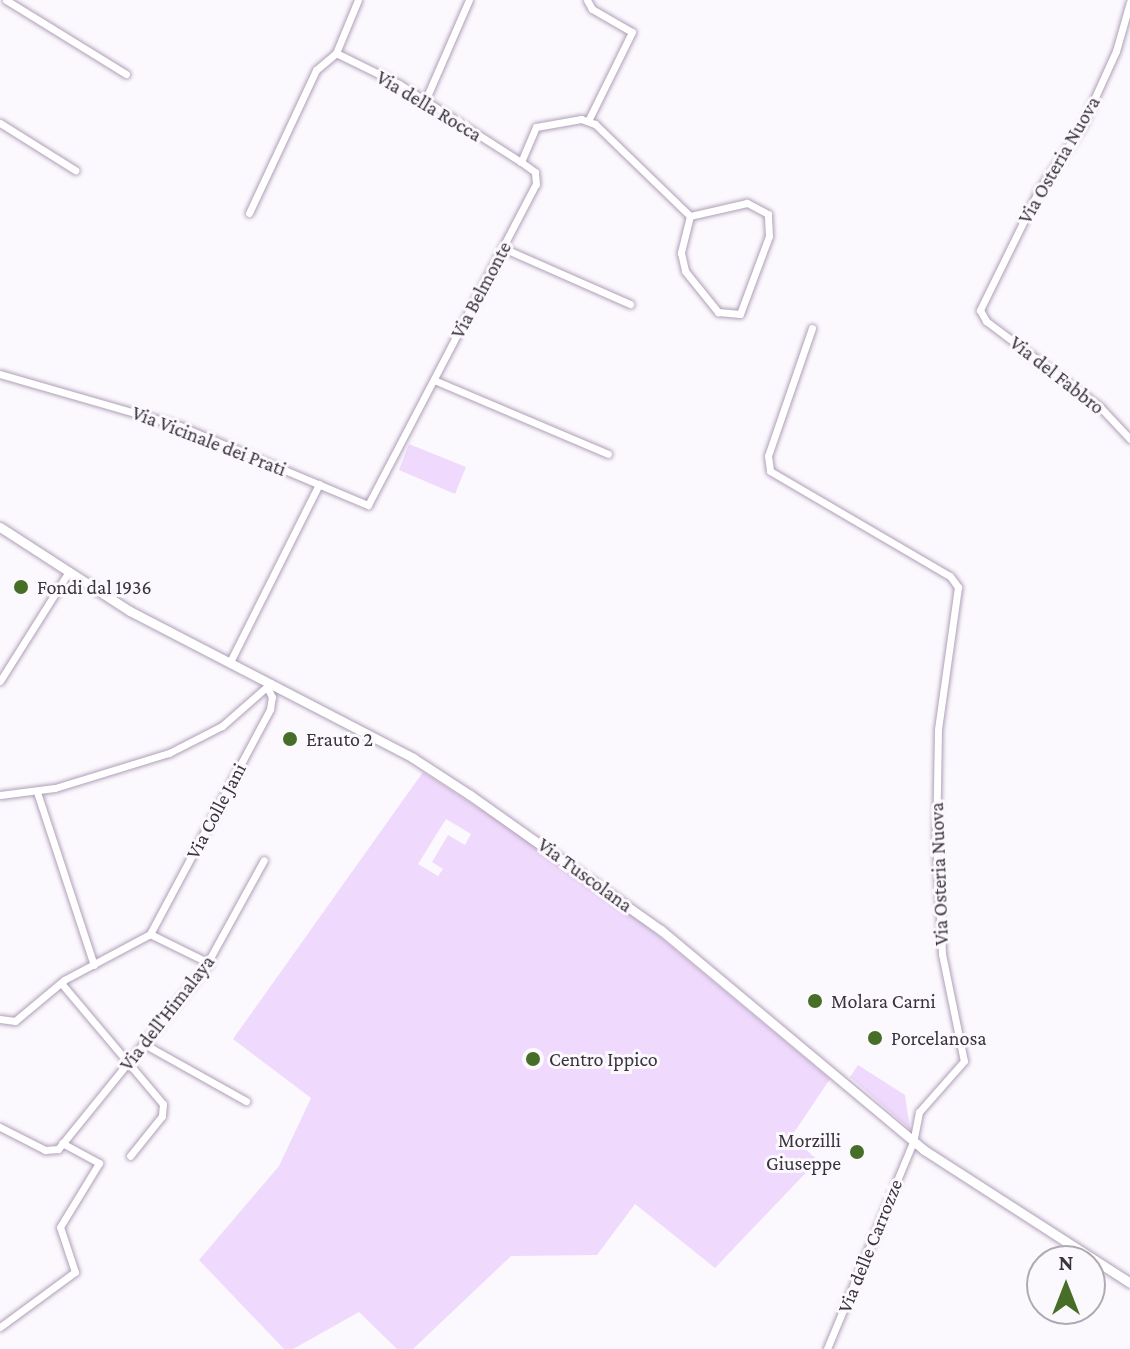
<!DOCTYPE html>
<style>
body{margin:0}
#map{position:relative;width:1130px;height:1349px;overflow:hidden;background:#fcf9fe;font-family:"Crimson Pro",serif}
div>[style]{position:absolute}
.green>*{inset:0;background:#efd9fc}
.roads{filter:drop-shadow(0 0 2px #af9fb8) drop-shadow(0 0 2px #af9fb8)}
.minor>*{height:7px;margin:-3.5px;padding:0 3.5px;transform-origin:3.5px;border-radius:3.5px;background:#fff}
.major>*{height:9px;margin:-4.5px;padding:0 4.5px;transform-origin:4.5px;border-radius:4.5px;background:#fff}
.dots>*{width:22px;height:22px;translate:-50% -50%;box-sizing:border-box;border:4px solid #fcf9fe;border-radius:50%}
span{translate:-50% -50%;white-space:nowrap;text-align:center;line-height:1.15;-webkit-text-stroke:6px #fcf9fe;paint-order:stroke}
.street-label{font-size:20px;color:#3a333d}
.poi-label{font-size:20px;color:#3a333d}
.left{translate:0 -50%;text-align:left}
.right{translate:-100% -50%;text-align:right}
.north{position:absolute;left:1026px;top:1245px;width:80px;height:80px;box-sizing:border-box;background:#fcf9fe;border:2px solid #aeaab1;border-radius:50%;rotate:0deg;font-size:22px;font-weight:700;line-height:32px;text-align:center;color:#3a333d}
.north::after{content:'';display:block;margin:auto;width:28px;height:36px;background:#476e28;clip-path:polygon(50% 0,100% 100%,50% 72%,0 100%)}
</style>
<div id="map">
<div class="green">
<div style="clip-path:polygon(409px 444px,466px 467px,455px 494px,399px 470px)"></div>
<div style="clip-path:polygon(evenodd,423px 772px,563px 863px,655px 933px,830px 1079px,791px 1137px,818px 1160px,715px 1268px,635px 1204px,597px 1255px,511px 1256px,413px 1349px,397px 1349px,359px 1312px,293px 1349px,284px 1349px,199px 1260px,279px 1166px,311px 1098px,233px 1039px,423px 772px,446px 819px,471px 834px,465px 845px,448px 835px,432px 862px,443px 869px,438px 876px,418px 864px,446px 819px)"></div>
<div style="clip-path:polygon(858px 1065px,905px 1095px,910px 1129px,850px 1077px)"></div>
</div>
<div class="roads">
<div class="minor">
<div style="left:6px;top:0;width:141px;rotate:31.7deg"></div>
<div style="left:587px;top:0;width:10px;rotate:61deg"></div>
<div style="left:592px;top:9px;width:46px;rotate:29.9deg"></div>
<div style="left:632px;top:32px;width:99px;rotate:116.3deg"></div>
<div style="left:1130px;top:2px;width:51px;rotate:105.9deg"></div>
<div style="left:1116px;top:51px;width:82px;rotate:114.4deg"></div>
<div style="left:1082px;top:126px;width:77px;rotate:123.9deg"></div>
<div style="left:1039px;top:190px;width:134px;rotate:116.2deg"></div>
<div style="left:980px;top:310px;width:13px;rotate:61deg"></div>
<div style="left:986px;top:321px;width:143px;rotate:37deg"></div>
<div style="left:1100px;top:407px;width:44px;rotate:46.8deg"></div>
<div style="left:336px;top:53px;width:70px;rotate:26.2deg"></div>
<div style="left:399px;top:84px;width:145px;rotate:32.6deg"></div>
<div style="left:425px;top:101px;width:110px;rotate:-66.5deg"></div>
<div style="left:0;top:123px;width:89px;rotate:32.1deg"></div>
<div style="left:249px;top:213px;width:158px;rotate:-64.9deg"></div>
<div style="left:316px;top:70px;width:26px;rotate:-40deg"></div>
<div style="left:336px;top:53px;width:57px;rotate:-67.5deg"></div>
<div style="left:503px;top:248px;width:139px;rotate:23.8deg"></div>
<div style="left:812px;top:328px;width:135px;rotate:109deg"></div>
<div style="left:768px;top:456px;width:15px;rotate:82deg"></div>
<div style="left:770px;top:471px;width:208px;rotate:30.3deg"></div>
<div style="left:950px;top:576px;width:14px;rotate:54deg"></div>
<div style="left:958px;top:587px;width:144px;rotate:98deg"></div>
<div style="left:938px;top:730px;width:112px;rotate:91deg"></div>
<div style="left:936px;top:842px;width:112px;rotate:86.9deg"></div>
<div style="left:942px;top:954px;width:109px;rotate:78.4deg"></div>
<div style="left:964px;top:1061px;width:68px;rotate:131.4deg"></div>
<div style="left:919px;top:1112px;width:31px;rotate:101deg"></div>
<div style="left:913px;top:1142px;width:224px;rotate:112.6deg"></div>
<div style="left:0;top:374px;width:187px;rotate:16.1deg"></div>
<div style="left:180px;top:426px;width:204px;rotate:22.8deg"></div>
<div style="left:368px;top:505px;width:362px;rotate:-62.4deg"></div>
<div style="left:536px;top:184px;width:12px;rotate:-95deg"></div>
<div style="left:535px;top:172px;width:17px;rotate:-144deg"></div>
<div style="left:521px;top:162px;width:38px;rotate:-67deg"></div>
<div style="left:536px;top:127px;width:46px;rotate:-10.1deg"></div>
<div style="left:581px;top:119px;width:15px;rotate:20deg"></div>
<div style="left:595px;top:124px;width:132px;rotate:44.1deg"></div>
<div style="left:690px;top:216px;width:38px;rotate:104deg"></div>
<div style="left:681px;top:253px;width:18px;rotate:77deg"></div>
<div style="left:685px;top:271px;width:53px;rotate:51.2deg"></div>
<div style="left:718px;top:312px;width:22px;rotate:5deg"></div>
<div style="left:740px;top:314px;width:83px;rotate:-69.6deg"></div>
<div style="left:769px;top:236px;width:22px;rotate:-93deg"></div>
<div style="left:768px;top:214px;width:24px;rotate:-152deg"></div>
<div style="left:747px;top:203px;width:58px;rotate:167.2deg"></div>
<div style="left:434px;top:380px;width:189px;rotate:23deg"></div>
<div style="left:230px;top:662px;width:199px;rotate:-63.4deg"></div>
<div style="left:0;top:681px;width:128px;rotate:-57.8deg"></div>
<div style="left:37px;top:792px;width:182px;rotate:71.8deg"></div>
<div style="left:0;top:795px;width:55px;rotate:-7.3deg"></div>
<div style="left:55px;top:788px;width:119px;rotate:-17.1deg"></div>
<div style="left:169px;top:753px;width:59px;rotate:-27deg"></div>
<div style="left:222px;top:726px;width:65px;rotate:-41.3deg"></div>
<div style="left:150px;top:934px;width:255px;rotate:-61.9deg"></div>
<div style="left:270px;top:709px;width:12px;rotate:-81deg"></div>
<div style="left:272px;top:697px;width:11px;rotate:-117deg"></div>
<div style="left:61px;top:983px;width:158px;rotate:49.9deg"></div>
<div style="left:163px;top:1104px;width:12px;rotate:95deg"></div>
<div style="left:162px;top:1116px;width:51px;rotate:128.7deg"></div>
<div style="left:0;top:1019px;width:15px;rotate:8deg"></div>
<div style="left:15px;top:1021px;width:64px;rotate:-39.9deg"></div>
<div style="left:64px;top:980px;width:98px;rotate:-28.1deg"></div>
<div style="left:150px;top:934px;width:66px;rotate:26.2deg"></div>
<div style="left:144px;top:1044px;width:117px;rotate:29.2deg"></div>
<div style="left:0;top:1127px;width:51px;rotate:27.1deg"></div>
<div style="left:45px;top:1150px;width:13px;rotate:-4deg"></div>
<div style="left:58px;top:1149px;width:232px;rotate:-51deg"></div>
<div style="left:204px;top:969px;width:124px;rotate:-61.2deg"></div>
<div style="left:0;top:1327px;width:93px;rotate:-36.3deg"></div>
<div style="left:75px;top:1272px;width:47px;rotate:-108.4deg"></div>
<div style="left:60px;top:1227px;width:75px;rotate:-58.6deg"></div>
<div style="left:99px;top:1163px;width:42px;rotate:-151.6deg"></div>
</div>
<div class="major">
<div style="left:0;top:527px;width:155px;rotate:32.9deg"></div>
<div style="left:130px;top:611px;width:319px;rotate:27.4deg"></div>
<div style="left:413px;top:758px;width:68px;rotate:33deg"></div>
<div style="left:470px;top:795px;width:234px;rotate:35.3deg"></div>
<div style="left:661px;top:930px;width:343px;rotate:39.9deg"></div>
<div style="left:924px;top:1150px;width:245px;rotate:32.8deg"></div>
</div>
</div>
<div class="dots">
<div style="left:21px;top:587px;background:#476e28"></div>
<div style="left:290px;top:739px;background:#476e28"></div>
<div style="left:815px;top:1001px;background:#476e28"></div>
<div style="left:875px;top:1038px;background:#476e28"></div>
<div style="left:533px;top:1059px;background:#476e28"></div>
<div style="left:857px;top:1152px;background:#476e28"></div>
</div>
<div class="street-label">
<span style="left:429px;top:106px;rotate:31deg">Via della Rocca</span>
<span style="left:1059px;top:160px;rotate:-60deg">Via Osteria Nuova</span>
<span style="left:481px;top:290px;rotate:-62deg">Via Belmonte</span>
<span style="left:1057px;top:375px;rotate:38deg">Via del Fabbro</span>
<span style="left:209px;top:441px;rotate:21deg">Via Vicinale dei Prati</span>
<span style="left:216px;top:811px;rotate:-62deg">Via Colle Jani</span>
<span style="left:939px;top:874px;rotate:-92deg">Via Osteria Nuova</span>
<span style="left:585px;top:875px;rotate:36deg">Via Tuscolana</span>
<span style="left:167px;top:1013px;rotate:-52deg">Via dell'Himalaya</span>
<span style="left:870px;top:1246px;rotate:-68deg">Via delle Carrozze</span>
</div>
<div class="poi-label">
<span class="left" style="left:37px;top:587px">Fondi dal 1936</span>
<span class="left" style="left:306px;top:739px">Erauto 2</span>
<span class="left" style="left:831px;top:1001px">Molara Carni</span>
<span class="left" style="left:891px;top:1038px">Porcelanosa</span>
<span class="left" style="left:549px;top:1059px">Centro Ippico</span>
<span class="right" style="left:841px;top:1152px">Morzilli<br>Giuseppe</span>
</div>
<div class="north">N</div>
</div>
